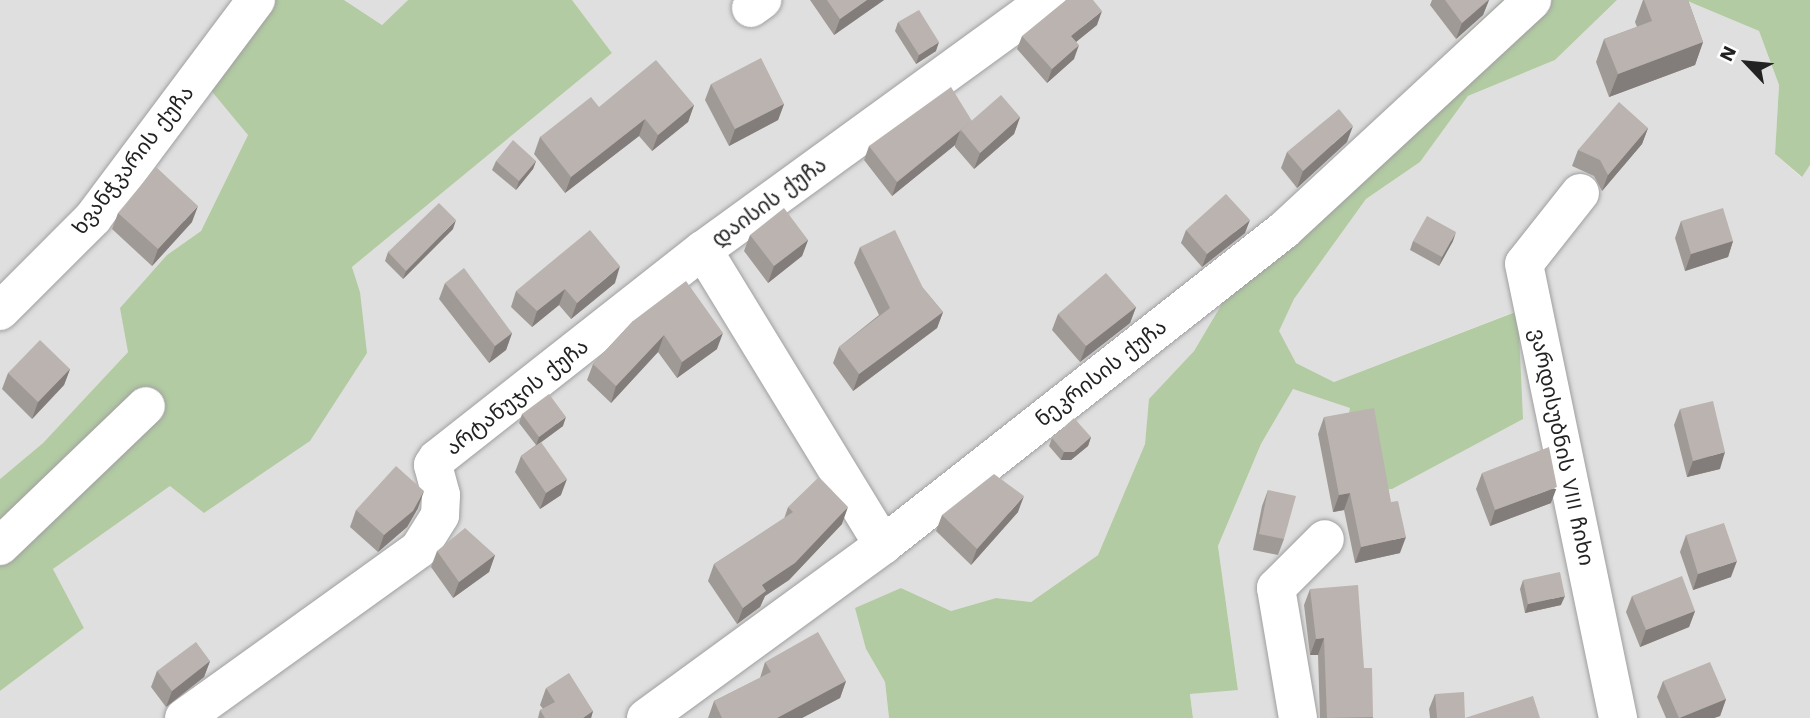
<!DOCTYPE html>
<meta charset="utf-8">
<style>
body{margin:0}
#map{position:relative;width:1810px;height:718px;overflow:hidden;background:#f1eee9;font-family:"Work Sans","Noto Sans Georgian",sans-serif}
div>[style]{position:absolute}
.residential>*{inset:0;background:#e0dfdf}
.forest>*{inset:0;background:#b2cba3}
.roads{filter:drop-shadow(0 0 2px #9f9f9f) drop-shadow(0 0 2px #9f9f9f)}
.minor>*{height:38px;margin:-19px;padding:0 19px;transform-origin:19px;border-radius:19px;background:#fff}
.wall>*{inset:0;background:#a09a96}
.shaded-wall>*{inset:0;background:#827d7a}
.building>*{inset:0;background:#bab3af}
span{translate:-50% -50%;white-space:nowrap;text-align:center;line-height:1.15;-webkit-text-stroke:7px #fff;paint-order:stroke}
.street-label{font-size:21px;color:#222}
.north{position:absolute;left:1712px;top:28px;width:70px;height:70px;-webkit-text-stroke:5px #fff;paint-order:stroke;rotate:296deg;font-size:19px;font-weight:700;line-height:28px;text-align:center;color:#222}
.north::after{content:'';display:block;margin:auto;width:24px;height:32px;background:#222;clip-path:polygon(50% 0,100% 100%,50% 72%,0 100%)}
</style>
<div id="map">
<div class="residential">
<div style="clip-path:polygon(0 0,268px 0,248px 135px,201px 231px,167px 255px,128px 352px,43px 443px,0 479px)"></div>
<div style="clip-path:polygon(344px 0,408px 0,382px 25px)"></div>
<div style="clip-path:polygon(572px 0,1503px 0,1443px 56px,1223px 302px,1194px 351px,1150px 399px,1145px 444px,1098px 555px,1031px 602px,996px 598px,951px 611px,901px 588px,866px 649px,885px 682px,889px 718px,0 718px,0 691px,84px 628px,53px 569px,170px 486px,360px 292px,352px 267px,612px 53px)"></div>
<div style="clip-path:polygon(1617px 0,1685px 0,1759px 31px,1779px 85px,1775px 154px,1801px 177px,1810px 165px,1810px 718px,1193px 718px,1190px 694px,1238px 689px,1218px 546px,1261px 444px,1293px 388px,1351px 408px,1334px 490px,1517px 311px,1334px 382px,1296px 363px,1278px 331px,1294px 299px,1366px 199px,1420px 162px,1468px 96px,1555px 60px)"></div>
</div>
<div class="forest">
<div style="clip-path:polygon(268px 0,344px 0,382px 25px,408px 0,572px 0,612px 53px,352px 267px,360px 292px,367px 353px,310px 441px,204px 513px,170px 486px,53px 569px,84px 628px,0 691px,0 479px,43px 443px,128px 352px,120px 308px,167px 255px,201px 231px,248px 135px,204px 82px)"></div>
<div style="clip-path:polygon(1503px 0,1617px 0,1555px 60px,1468px 96px,1420px 162px,1366px 199px,1294px 299px,1279px 331px,1296px 363px,1334px 382px,1518px 311px,1523px 419px,1392px 489px,1334px 491px,1350px 408px,1293px 389px,1261px 444px,1218px 546px,1238px 690px,1190px 694px,1193px 718px,889px 718px,885px 682px,866px 649px,855px 608px,901px 588px,951px 611px,996px 598px,1031px 602px,1098px 555px,1145px 444px,1149px 399px,1194px 351px,1223px 302px,1443px 56px)"></div>
<div style="clip-path:polygon(1685px 0,1810px 0,1810px 165px,1802px 177px,1775px 154px,1779px 85px,1759px 31px)"></div>
</div>
<div class="roads">
<div class="minor">
<div style="left:751px;top:8px;width:14px;rotate:-36deg"></div>
<div style="left:1580px;top:193px;width:90px;rotate:128.3deg"></div>
<div style="left:1524px;top:264px;width:464px;rotate:78.3deg"></div>
<div style="left:703px;top:250px;width:346px;rotate:58.6deg"></div>
<div style="left:0;top:311px;width:132px;rotate:-45deg"></div>
<div style="left:93px;top:218px;width:272px;rotate:-53.2deg"></div>
<div style="left:0;top:546px;width:202px;rotate:-43.8deg"></div>
<div style="left:184px;top:718px;width:289px;rotate:-35.7deg"></div>
<div style="left:419px;top:549px;width:40px;rotate:-58deg"></div>
<div style="left:440px;top:515px;width:20px;rotate:-87deg"></div>
<div style="left:441px;top:495px;width:31px;rotate:-105deg"></div>
<div style="left:433px;top:465px;width:7px;rotate:-56deg"></div>
<div style="left:437px;top:459px;width:338px;rotate:-38.2deg"></div>
<div style="left:703px;top:250px;width:425px;rotate:-36deg"></div>
<div style="left:646px;top:718px;width:293px;rotate:-36.1deg"></div>
<div style="left:883px;top:545px;width:510px;rotate:-38.15deg"></div>
<div style="left:1284px;top:230px;width:338px;rotate:-42.8deg"></div>
<div style="left:1298px;top:718px;width:132px;rotate:-99.6deg"></div>
<div style="left:1276px;top:588px;width:69px;rotate:-45deg"></div>
</div>
</div>
<div class="wall">
<div style="clip-path:polygon(810px 0,884px 0,834px 35px)"></div>
<div style="clip-path:polygon(1432px 0,1489px 0,1483px 15px,1456px 39px,1430px 5px)"></div>
<div style="clip-path:polygon(1643px 0,1688px 0,1703px 42px,1695px 65px,1609px 97px,1596px 62px,1604px 39px,1637px 27px,1635px 22px)"></div>
<div style="clip-path:polygon(898px 22px,936px 51px,916px 64px,895px 31px)"></div>
<div style="clip-path:polygon(1097px 25px,1076px 42px,1074px 59px,1047px 83px,1017px 49px,1022px 36px)"></div>
<div style="clip-path:polygon(711px 84px,784px 104px,778px 120px,729px 146px,705px 100px)"></div>
<div style="clip-path:polygon(694px 105px,688px 122px,652px 151px,639px 136px,565px 193px,534px 154px,540px 137px,599px 107px)"></div>
<div style="clip-path:polygon(1020px 117px,1014px 134px,974px 169px,955px 147px,955px 145px,892px 196px,864px 160px,869px 146px,972px 121px)"></div>
<div style="clip-path:polygon(1648px 128px,1642px 144px,1602px 191px,1594px 176px,1572px 166px,1578px 150px)"></div>
<div style="clip-path:polygon(1347px 142px,1297px 188px,1281px 168px,1287px 152px)"></div>
<div style="clip-path:polygon(496px 161px,536px 161px,533px 169px,516px 190px,492px 170px)"></div>
<div style="clip-path:polygon(118px 213px,192px 222px,152px 266px,112px 229px)"></div>
<div style="clip-path:polygon(1681px 221px,1733px 241px,1728px 257px,1685px 271px,1675px 238px)"></div>
<div style="clip-path:polygon(453px 229px,403px 279px,385px 261px,388px 252px)"></div>
<div style="clip-path:polygon(1186px 230px,1245px 233px,1202px 267px,1181px 243px)"></div>
<div style="clip-path:polygon(750px 235px,808px 240px,802px 256px,768px 283px,744px 251px)"></div>
<div style="clip-path:polygon(1413px 241px,1453px 241px,1439px 266px,1410px 250px)"></div>
<div style="clip-path:polygon(860px 247px,923px 288px,943px 312px,937px 328px,853px 391px,833px 363px,839px 347px,879px 315px,854px 263px)"></div>
<div style="clip-path:polygon(445px 283px,512px 333px,506px 350px,489px 363px,439px 299px)"></div>
<div style="clip-path:polygon(615px 283px,571px 319px,559px 305px,532px 327px,511px 307px,516px 291px)"></div>
<div style="clip-path:polygon(1136px 307px,1130px 323px,1080px 362px,1052px 330px,1058px 314px)"></div>
<div style="clip-path:polygon(633px 321px,717px 349px,677px 378px,658px 352px,611px 403px,587px 380px,593px 364px)"></div>
<div style="clip-path:polygon(70px 369px,64px 385px,32px 419px,2px 389px,8px 373px)"></div>
<div style="clip-path:polygon(1680px 409px,1720px 469px,1687px 477px,1674px 425px)"></div>
<div style="clip-path:polygon(522px 414px,563px 426px,541px 442px,561px 495px,540px 509px,515px 472px,521px 456px,536px 445px,519px 423px)"></div>
<div style="clip-path:polygon(1324px 417px,1400px 553px,1355px 563px,1344px 510px,1333px 512px,1318px 434px)"></div>
<div style="clip-path:polygon(1091px 437px,1088px 446px,1071px 460px,1061px 460px,1049px 446px,1052px 438px)"></div>
<div style="clip-path:polygon(1482px 473px,1551px 503px,1490px 526px,1476px 489px)"></div>
<div style="clip-path:polygon(1268px 490px,1284px 539px,1278px 555px,1253px 550px,1262px 506px)"></div>
<div style="clip-path:polygon(788px 507px,842px 524px,789px 580px,765px 596px,760px 607px,737px 624px,708px 581px,714px 564px,784px 519px)"></div>
<div style="clip-path:polygon(418px 508px,407px 527px,378px 552px,350px 527px,356px 510px)"></div>
<div style="clip-path:polygon(1018px 512px,971px 565px,936px 531px,942px 515px)"></div>
<div style="clip-path:polygon(1686px 535px,1731px 577px,1693px 590px,1680px 552px)"></div>
<div style="clip-path:polygon(437px 551px,495px 555px,489px 572px,453px 598px,431px 567px)"></div>
<div style="clip-path:polygon(1523px 580px,1561px 605px,1525px 613px,1520px 589px)"></div>
<div style="clip-path:polygon(1310px 589px,1364px 668px,1373px 718px,1320px 718px,1318px 655px,1310px 655px,1304px 605px)"></div>
<div style="clip-path:polygon(1632px 596px,1695px 611px,1689px 627px,1640px 647px,1626px 612px)"></div>
<div style="clip-path:polygon(210px 661px,204px 677px,166px 707px,151px 687px,157px 671px)"></div>
<div style="clip-path:polygon(765px 662px,846px 681px,840px 698px,802px 718px,708px 718px,714px 701px,760px 678px)"></div>
<div style="clip-path:polygon(1663px 681px,1726px 699px,1720px 716px,1714px 718px,1666px 718px,1657px 697px)"></div>
<div style="clip-path:polygon(546px 688px,593px 711px,591px 718px,538px 718px,540px 710px,543px 709px,540px 705px)"></div>
<div style="clip-path:polygon(1435px 694px,1465px 718px,1540px 718px,1430px 718px,1429px 709px)"></div>
</div>
<div class="shaded-wall">
<div style="clip-path:polygon(867px 0,884px 0,834px 35px,840px 19px)"></div>
<div style="clip-path:polygon(1489px 0,1483px 15px,1456px 39px,1462px 23px)"></div>
<div style="clip-path:polygon(1102px 11px,1097px 25px,1066px 50px,1071px 36px)"></div>
<div style="clip-path:polygon(939px 42px,936px 51px,916px 64px,919px 55px)"></div>
<div style="clip-path:polygon(1703px 42px,1695px 65px,1609px 97px,1618px 74px)"></div>
<div style="clip-path:polygon(1079px 45px,1074px 59px,1047px 83px,1052px 69px)"></div>
<div style="clip-path:polygon(784px 104px,778px 120px,729px 146px,735px 129px)"></div>
<div style="clip-path:polygon(694px 105px,688px 122px,652px 151px,658px 135px)"></div>
<div style="clip-path:polygon(1020px 117px,1014px 134px,974px 169px,980px 153px)"></div>
<div style="clip-path:polygon(645px 119px,639px 136px,565px 193px,571px 177px)"></div>
<div style="clip-path:polygon(1353px 126px,1347px 142px,1297px 188px,1303px 171px)"></div>
<div style="clip-path:polygon(1648px 128px,1642px 144px,1602px 191px,1608px 175px)"></div>
<div style="clip-path:polygon(960px 131px,955px 145px,892px 196px,897px 182px)"></div>
<div style="clip-path:polygon(536px 161px,533px 169px,516px 190px,519px 181px)"></div>
<div style="clip-path:polygon(198px 206px,192px 222px,152px 266px,158px 249px)"></div>
<div style="clip-path:polygon(456px 220px,453px 229px,403px 279px,406px 271px)"></div>
<div style="clip-path:polygon(1250px 220px,1245px 233px,1202px 267px,1207px 254px)"></div>
<div style="clip-path:polygon(1456px 232px,1453px 241px,1439px 266px,1442px 257px)"></div>
<div style="clip-path:polygon(808px 240px,802px 256px,768px 283px,774px 266px)"></div>
<div style="clip-path:polygon(1733px 241px,1728px 257px,1685px 271px,1691px 254px)"></div>
<div style="clip-path:polygon(620px 266px,615px 283px,571px 319px,577px 303px)"></div>
<div style="clip-path:polygon(565px 289px,559px 305px,532px 327px,537px 311px)"></div>
<div style="clip-path:polygon(1136px 307px,1130px 323px,1080px 362px,1086px 346px)"></div>
<div style="clip-path:polygon(943px 312px,937px 328px,853px 391px,859px 374px)"></div>
<div style="clip-path:polygon(512px 333px,506px 350px,489px 363px,495px 346px)"></div>
<div style="clip-path:polygon(723px 333px,717px 349px,677px 378px,682px 362px)"></div>
<div style="clip-path:polygon(664px 335px,658px 352px,611px 403px,616px 386px)"></div>
<div style="clip-path:polygon(70px 369px,64px 385px,32px 419px,38px 402px)"></div>
<div style="clip-path:polygon(566px 417px,563px 426px,536px 446px,539px 437px)"></div>
<div style="clip-path:polygon(1091px 437px,1088px 446px,1071px 460px,1061px 460px,1064px 452px)"></div>
<div style="clip-path:polygon(1725px 452px,1720px 469px,1687px 477px,1693px 461px)"></div>
<div style="clip-path:polygon(567px 479px,561px 495px,540px 509px,546px 493px)"></div>
<div style="clip-path:polygon(1557px 487px,1551px 503px,1490px 526px,1495px 510px)"></div>
<div style="clip-path:polygon(424px 491px,418px 508px,407px 527px,378px 552px,384px 535px)"></div>
<div style="clip-path:polygon(1350px 493px,1344px 510px,1333px 512px,1339px 495px)"></div>
<div style="clip-path:polygon(1024px 496px,1018px 512px,971px 565px,977px 549px)"></div>
<div style="clip-path:polygon(848px 507px,842px 524px,789px 580px,765px 596px,760px 607px,737px 624px,743px 608px,762px 585px)"></div>
<div style="clip-path:polygon(1406px 537px,1400px 553px,1355px 563px,1361px 547px)"></div>
<div style="clip-path:polygon(495px 555px,489px 572px,453px 598px,459px 582px)"></div>
<div style="clip-path:polygon(1737px 561px,1731px 577px,1693px 590px,1698px 574px)"></div>
<div style="clip-path:polygon(1565px 596px,1561px 605px,1525px 613px,1528px 604px)"></div>
<div style="clip-path:polygon(1695px 611px,1689px 627px,1640px 647px,1646px 630px)"></div>
<div style="clip-path:polygon(1324px 638px,1318px 655px,1310px 655px,1316px 639px)"></div>
<div style="clip-path:polygon(210px 661px,204px 677px,166px 707px,172px 691px)"></div>
<div style="clip-path:polygon(846px 681px,840px 698px,802px 718px,777px 718px)"></div>
<div style="clip-path:polygon(1726px 699px,1720px 716px,1714px 718px,1680px 718px)"></div>
<div style="clip-path:polygon(593px 711px,591px 718px,583px 718px)"></div>
</div>
<div class="building">
<div style="clip-path:polygon(827px 0,867px 0,840px 19px)"></div>
<div style="clip-path:polygon(1066px 0,1093px 0,1102px 11px,1071px 36px,1079px 45px,1052px 69px,1022px 36px)"></div>
<div style="clip-path:polygon(1445px 0,1488px 0,1462px 23px)"></div>
<div style="clip-path:polygon(1644px 0,1688px 0,1703px 42px,1618px 74px,1604px 39px,1652px 21px)"></div>
<div style="clip-path:polygon(919px 10px,939px 42px,919px 55px,898px 22px)"></div>
<div style="clip-path:polygon(761px 58px,784px 104px,735px 129px,711px 84px)"></div>
<div style="clip-path:polygon(656px 60px,694px 105px,658px 135px,645px 119px,571px 177px,540px 137px,591px 97px,599px 107px)"></div>
<div style="clip-path:polygon(951px 87px,972px 121px,897px 182px,869px 146px)"></div>
<div style="clip-path:polygon(1001px 95px,1020px 117px,980px 153px,961px 130px)"></div>
<div style="clip-path:polygon(1619px 102px,1648px 128px,1608px 175px,1600px 160px,1578px 150px)"></div>
<div style="clip-path:polygon(1339px 109px,1353px 126px,1303px 171px,1287px 152px)"></div>
<div style="clip-path:polygon(513px 140px,536px 161px,519px 181px,496px 161px)"></div>
<div style="clip-path:polygon(156px 167px,198px 206px,158px 249px,118px 213px)"></div>
<div style="clip-path:polygon(1226px 194px,1250px 220px,1207px 254px,1186px 230px)"></div>
<div style="clip-path:polygon(439px 203px,456px 220px,406px 271px,388px 252px)"></div>
<div style="clip-path:polygon(784px 208px,808px 240px,774px 266px,750px 235px)"></div>
<div style="clip-path:polygon(1723px 208px,1733px 241px,1691px 254px,1681px 221px)"></div>
<div style="clip-path:polygon(1427px 216px,1456px 232px,1442px 257px,1413px 241px)"></div>
<div style="clip-path:polygon(590px 230px,620px 266px,577px 303px,565px 289px,537px 311px,516px 291px)"></div>
<div style="clip-path:polygon(895px 230px,923px 288px,943px 312px,859px 374px,839px 347px,890px 308px,860px 247px)"></div>
<div style="clip-path:polygon(464px 268px,512px 333px,495px 346px,445px 283px)"></div>
<div style="clip-path:polygon(1106px 273px,1136px 307px,1086px 346px,1058px 314px)"></div>
<div style="clip-path:polygon(686px 281px,723px 333px,682px 362px,664px 335px,616px 386px,593px 364px,633px 321px)"></div>
<div style="clip-path:polygon(40px 340px,70px 369px,38px 402px,8px 373px)"></div>
<div style="clip-path:polygon(549px 394px,566px 417px,539px 437px,522px 414px)"></div>
<div style="clip-path:polygon(1713px 401px,1725px 452px,1693px 461px,1680px 409px)"></div>
<div style="clip-path:polygon(1374px 408px,1391px 502px,1398px 501px,1406px 537px,1361px 547px,1350px 493px,1339px 495px,1324px 417px)"></div>
<div style="clip-path:polygon(1074px 418px,1091px 437px,1074px 452px,1064px 452px,1052px 438px)"></div>
<div style="clip-path:polygon(541px 442px,567px 479px,546px 493px,521px 456px)"></div>
<div style="clip-path:polygon(1549px 447px,1557px 487px,1495px 510px,1482px 473px)"></div>
<div style="clip-path:polygon(396px 466px,424px 491px,413px 511px,384px 535px,356px 510px)"></div>
<div style="clip-path:polygon(994px 474px,1024px 496px,977px 549px,942px 515px)"></div>
<div style="clip-path:polygon(819px 477px,848px 507px,795px 563px,762px 585px,766px 591px,743px 608px,714px 564px,793px 512px,788px 507px)"></div>
<div style="clip-path:polygon(1268px 490px,1296px 496px,1284px 539px,1259px 534px)"></div>
<div style="clip-path:polygon(1724px 523px,1737px 561px,1698px 574px,1686px 535px)"></div>
<div style="clip-path:polygon(465px 528px,495px 555px,459px 582px,437px 551px)"></div>
<div style="clip-path:polygon(1560px 572px,1565px 596px,1528px 604px,1523px 580px)"></div>
<div style="clip-path:polygon(1682px 576px,1695px 611px,1646px 630px,1632px 596px)"></div>
<div style="clip-path:polygon(1358px 585px,1364px 668px,1372px 668px,1373px 717px,1327px 718px,1324px 638px,1316px 639px,1310px 589px)"></div>
<div style="clip-path:polygon(818px 632px,846px 681px,777px 718px,722px 718px,714px 701px,771px 672px,765px 662px)"></div>
<div style="clip-path:polygon(196px 642px,210px 661px,172px 691px,157px 671px)"></div>
<div style="clip-path:polygon(1710px 662px,1726px 699px,1679px 718px,1663px 681px)"></div>
<div style="clip-path:polygon(569px 673px,593px 711px,583px 718px,545px 718px,540px 710px,555px 702px,546px 688px)"></div>
<div style="clip-path:polygon(1464px 692px,1465px 718px,1533px 696px,1540px 718px,1437px 718px,1435px 694px)"></div>
</div>
<div class="street-label">
<span style="left:133px;top:160px;rotate:-52deg">ხვანჭკარის ქუჩა</span>
<span style="left:769px;top:202px;rotate:-36deg">დაისის ქუჩა</span>
<span style="left:1101px;top:373px;rotate:-38deg">ნეკრისის ქუჩა</span>
<span style="left:517px;top:397px;rotate:-38deg">არტანუჯის ქუჩა</span>
<span style="left:1562px;top:447px;rotate:78deg">ვარდისუბნის VIII ჩიხი</span>
</div>
<div class="north">N</div>
</div>
